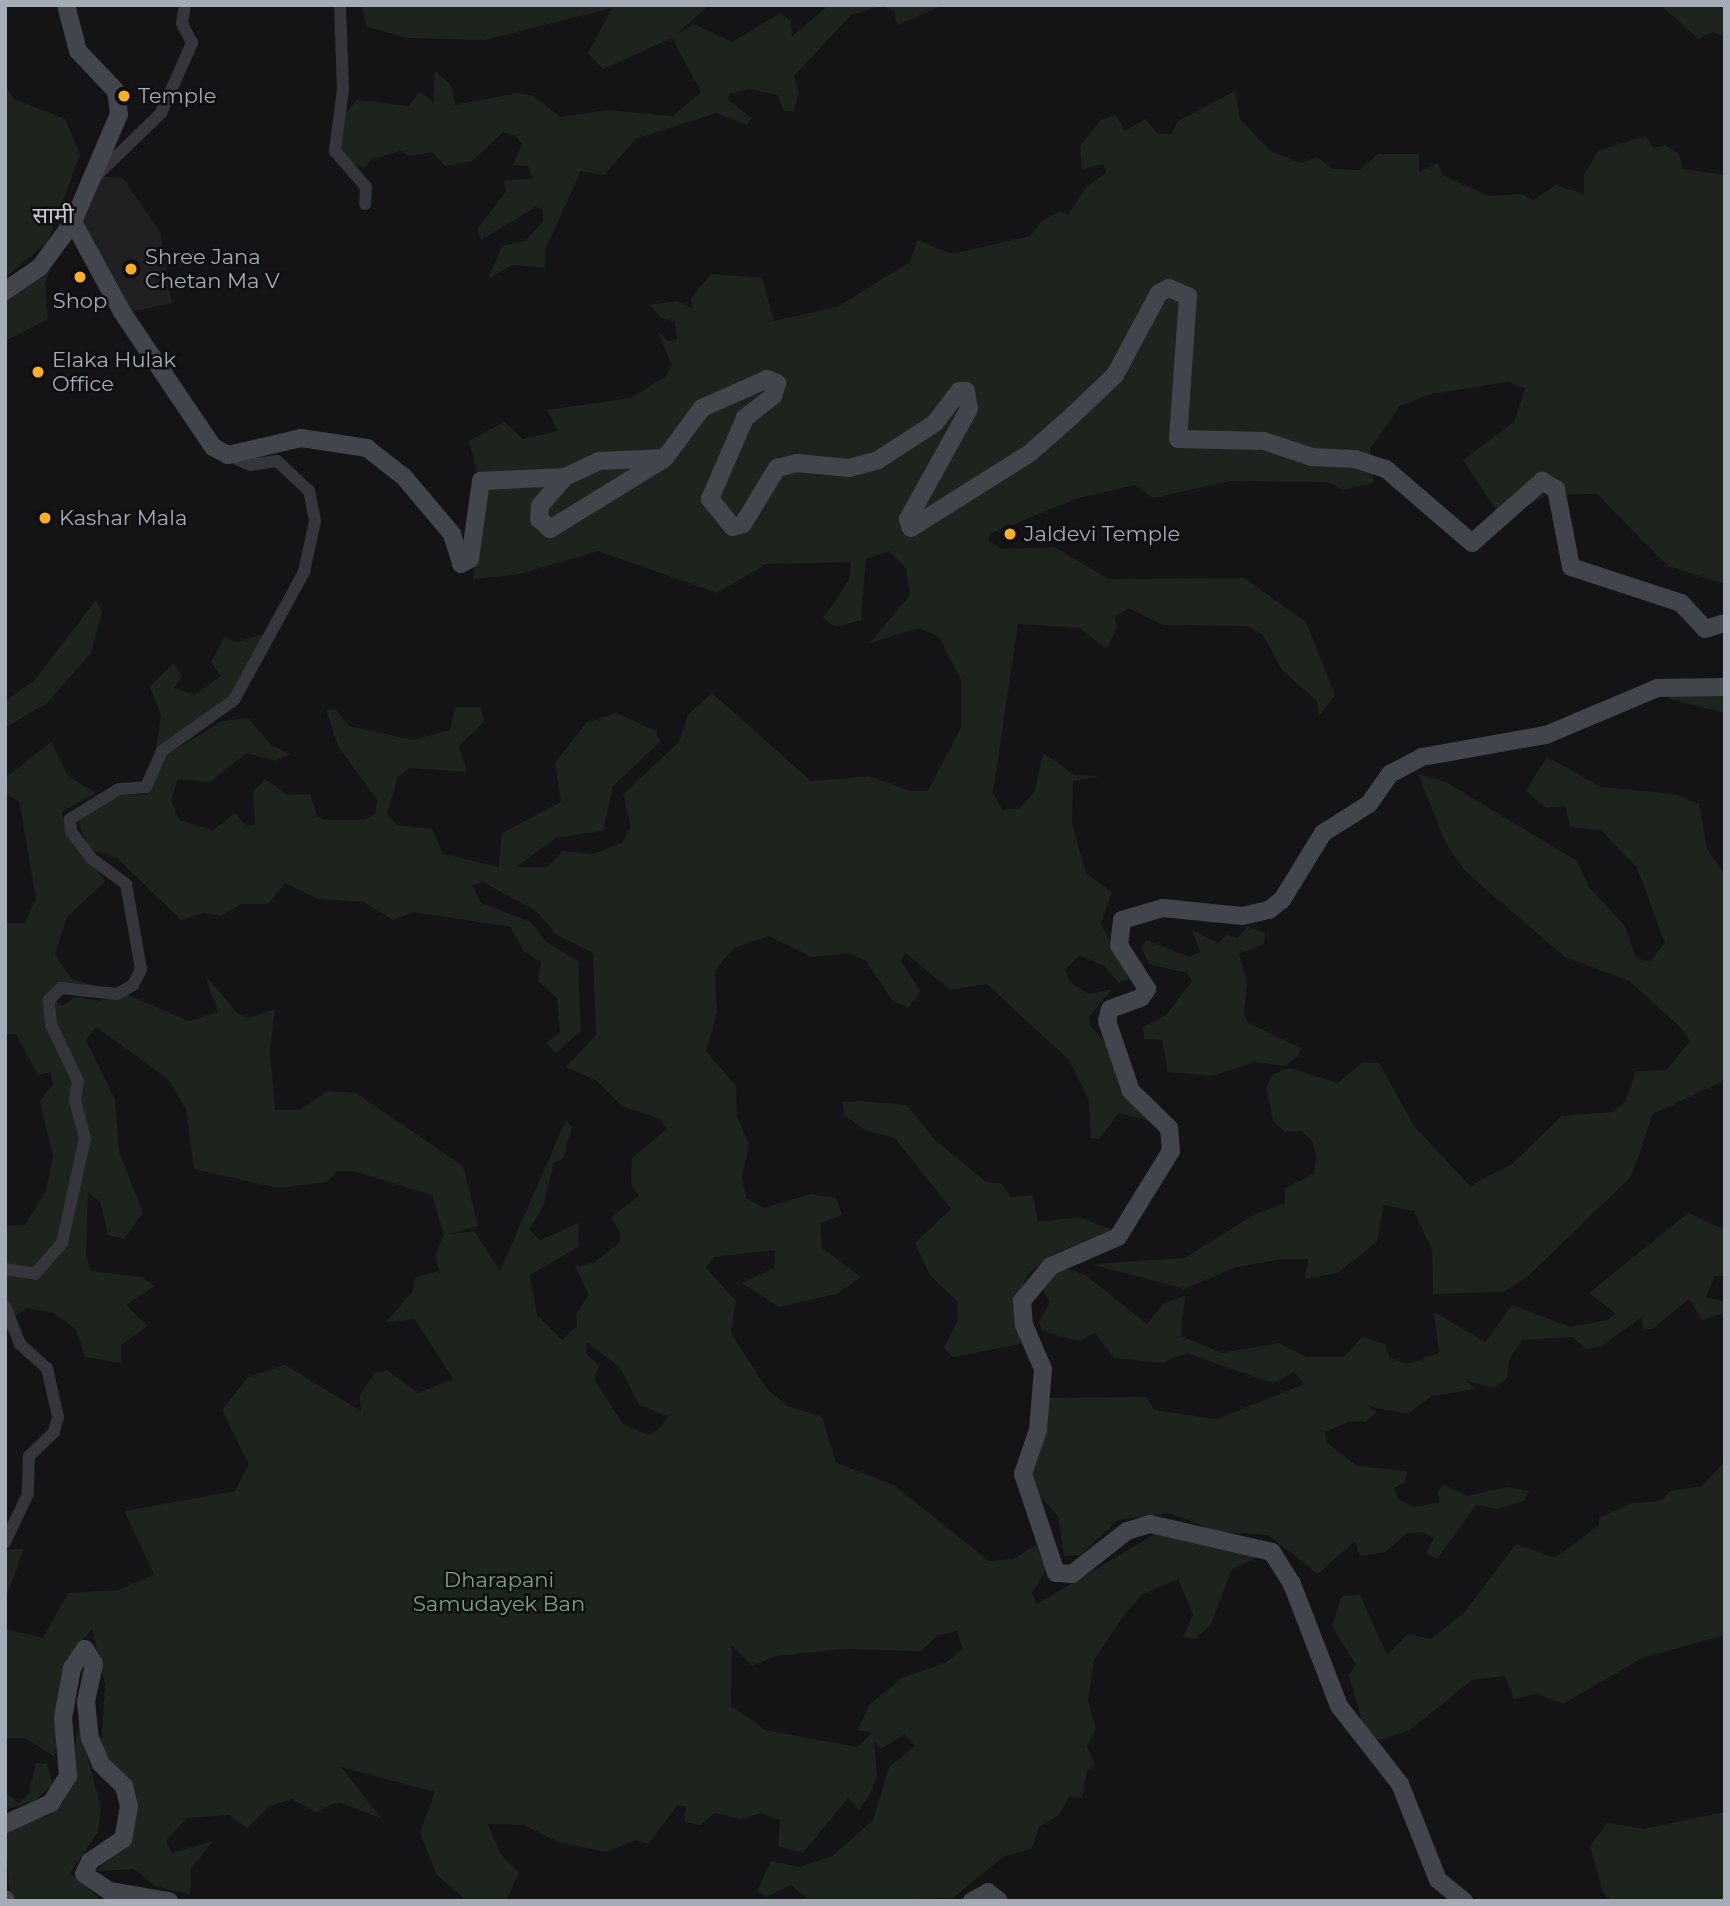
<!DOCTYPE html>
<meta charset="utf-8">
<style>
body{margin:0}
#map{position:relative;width:1730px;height:1906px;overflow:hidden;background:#141416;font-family:Montserrat,"Noto Sans Devanagari",sans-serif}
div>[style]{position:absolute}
.built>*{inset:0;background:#202023}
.green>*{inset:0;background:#1c241d}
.street>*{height:12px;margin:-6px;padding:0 6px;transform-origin:6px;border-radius:6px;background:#35363b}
.secondary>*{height:18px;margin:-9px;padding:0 9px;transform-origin:9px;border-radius:9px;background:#43454c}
.dots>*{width:19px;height:19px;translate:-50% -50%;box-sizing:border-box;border:4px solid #0f0f11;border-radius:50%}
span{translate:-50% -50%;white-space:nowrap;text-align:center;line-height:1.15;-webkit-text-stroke:5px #0f0f11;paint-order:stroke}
.poi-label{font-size:21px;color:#a5abb7}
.left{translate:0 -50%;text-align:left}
.park-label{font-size:21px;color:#7ba37d}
.neighbourhood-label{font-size:23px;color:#c7cad3}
.frame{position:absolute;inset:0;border:7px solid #a5abb7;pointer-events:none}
</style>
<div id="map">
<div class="built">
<div style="clip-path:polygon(99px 176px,123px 178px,160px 232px,172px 303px,126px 313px,80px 217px)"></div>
</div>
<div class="green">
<div style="clip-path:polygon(361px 5px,709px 5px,677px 34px,694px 24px,732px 42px,780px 13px,791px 21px,792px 36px,829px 5px,944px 5px,897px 25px,894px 11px,881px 6px,851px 15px,794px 76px,799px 93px,793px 112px,783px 110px,777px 95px,749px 89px,729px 94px,728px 100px,752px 118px,747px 125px,716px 113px,636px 139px,604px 175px,581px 171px,545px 250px,545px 268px,512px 265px,488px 279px,502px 246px,525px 241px,543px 222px,543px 209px,536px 207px,481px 240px,478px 228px,506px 191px,504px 181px,533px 178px,528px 166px,513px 165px,522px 145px,516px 136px,503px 132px,472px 161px,445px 166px,432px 152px,409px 156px,401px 151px,372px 159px,364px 168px,341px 158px,343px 116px,357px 100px,409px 106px,420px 91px,433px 103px,435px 71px,451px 85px,455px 105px,517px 93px,534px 96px,560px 117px,607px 110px,673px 116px,701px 92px,672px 38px,603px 69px,588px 53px,612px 8px,485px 40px,408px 38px,367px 27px)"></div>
<div style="clip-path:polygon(1661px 5px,1725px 5px,1725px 37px,1713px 32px,1698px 39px)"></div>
<div style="clip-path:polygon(5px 84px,14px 99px,65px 119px,80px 154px,47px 243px,5px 277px)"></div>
<div style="clip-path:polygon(evenodd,1235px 91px,1240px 119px,1270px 151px,1301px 163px,1317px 157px,1333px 169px,1359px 170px,1378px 154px,1419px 154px,1419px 172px,1437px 163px,1444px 176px,1489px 196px,1522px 194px,1533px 200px,1556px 185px,1584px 194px,1584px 175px,1598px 151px,1646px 136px,1653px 148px,1665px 145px,1679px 154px,1683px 169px,1725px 175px,1725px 584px,1668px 566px,1597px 494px,1547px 495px,1511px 514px,1496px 510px,1463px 460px,1514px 422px,1525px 388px,1508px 382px,1431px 394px,1400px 406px,1370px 449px,1374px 483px,1343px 490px,1328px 482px,1230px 481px,1153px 498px,1135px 485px,1078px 498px,991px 533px,988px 540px,1001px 549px,1054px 547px,1109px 579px,1244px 578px,1306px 622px,1335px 695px,1319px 716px,1317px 701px,1282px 670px,1263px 635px,1248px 626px,1163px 625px,1129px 608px,1114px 617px,1117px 627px,1107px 649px,1079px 628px,1018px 624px,993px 793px,1002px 810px,1020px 808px,1035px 791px,1043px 753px,1075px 775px,1099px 776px,1073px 781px,1072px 824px,1086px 873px,1112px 892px,1101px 924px,1129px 979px,1119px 983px,1104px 966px,1079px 955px,1065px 970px,1070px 982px,1089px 994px,1112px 989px,1089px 1017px,1090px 1025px,1107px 1044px,1123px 1095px,1150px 1121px,1119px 1113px,1099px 1139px,1091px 1138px,1089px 1100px,1069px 1060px,987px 984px,951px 990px,905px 953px,901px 961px,920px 991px,908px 1008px,893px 1001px,865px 960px,849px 953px,812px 957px,769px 936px,734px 948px,715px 970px,717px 1013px,706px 1051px,736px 1086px,737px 1116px,749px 1145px,742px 1176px,746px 1198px,764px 1208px,811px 1194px,836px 1198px,842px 1215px,820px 1223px,822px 1248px,861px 1277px,836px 1294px,779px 1307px,742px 1283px,774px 1268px,775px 1250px,714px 1257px,706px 1268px,736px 1301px,731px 1333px,767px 1389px,788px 1406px,822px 1417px,836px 1463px,894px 1485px,989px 1561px,1014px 1559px,1036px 1545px,1046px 1570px,1032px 1593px,1037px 1604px,1155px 1534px,1258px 1557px,1232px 1569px,1211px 1624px,1195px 1639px,1183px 1637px,1193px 1615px,1178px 1579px,1143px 1594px,1126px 1612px,1094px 1660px,1088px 1701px,1096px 1728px,1087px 1746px,1095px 1765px,1087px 1771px,1082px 1798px,1070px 1796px,1059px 1815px,1039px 1827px,1032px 1849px,1004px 1856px,953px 1898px,810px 1901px,791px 1885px,766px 1897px,757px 1891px,771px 1861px,800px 1867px,832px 1856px,873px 1820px,889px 1767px,915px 1746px,904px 1734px,881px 1749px,874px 1741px,877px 1776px,870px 1794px,859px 1810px,848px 1798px,803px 1853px,778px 1846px,780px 1820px,761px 1813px,741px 1819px,715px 1813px,700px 1825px,684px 1822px,686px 1806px,677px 1806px,648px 1844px,635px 1840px,606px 1852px,558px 1842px,524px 1825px,488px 1824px,500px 1853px,519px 1873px,506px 1901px,467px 1901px,437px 1875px,420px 1833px,435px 1792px,341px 1767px,381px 1818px,338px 1802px,316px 1812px,292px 1799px,268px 1807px,247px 1828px,229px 1815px,187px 1818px,166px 1841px,172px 1853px,213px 1841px,191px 1869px,190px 1895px,155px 1886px,134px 1869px,96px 1871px,132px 1839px,129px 1784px,101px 1748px,105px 1684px,92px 1629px,66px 1659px,55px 1757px,25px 1738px,5px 1738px,5px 1629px,43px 1638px,68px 1593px,119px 1590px,154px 1574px,124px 1511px,235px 1491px,248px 1464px,222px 1410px,248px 1377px,285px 1365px,361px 1411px,360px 1394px,375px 1373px,387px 1370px,418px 1393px,453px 1379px,415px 1319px,386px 1322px,412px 1292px,416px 1277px,439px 1271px,435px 1255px,444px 1235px,432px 1195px,354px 1171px,337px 1171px,327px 1182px,278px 1188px,194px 1169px,186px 1109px,168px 1079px,96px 1027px,86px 1040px,115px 1100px,119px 1151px,143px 1213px,124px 1239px,108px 1235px,100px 1202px,88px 1192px,86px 1256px,91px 1271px,141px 1277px,155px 1286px,126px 1305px,148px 1326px,121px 1345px,122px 1363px,85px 1357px,76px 1329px,54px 1313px,27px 1308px,5px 1323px,5px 1226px,25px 1225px,46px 1190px,53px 1156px,40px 1101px,53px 1084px,50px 1072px,38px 1075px,16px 1034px,5px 1034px,5px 923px,25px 923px,36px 898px,19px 801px,5px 794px,5px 778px,51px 742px,68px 776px,96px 793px,61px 812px,77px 847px,105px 881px,67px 917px,55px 954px,71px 978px,98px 987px,50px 995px,62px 1006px,75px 997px,100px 1001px,125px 994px,189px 1021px,218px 1012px,205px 975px,237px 1013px,248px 1018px,275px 1009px,270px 1051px,275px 1110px,299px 1110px,328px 1091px,356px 1093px,463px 1166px,478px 1226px,451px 1234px,474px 1231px,500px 1271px,566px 1120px,572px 1127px,563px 1159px,554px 1163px,543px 1207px,529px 1229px,540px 1240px,579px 1223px,578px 1247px,530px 1275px,537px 1315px,562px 1340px,577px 1326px,576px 1314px,589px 1295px,575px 1266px,594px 1263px,618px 1244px,621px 1234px,611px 1217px,639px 1196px,631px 1184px,632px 1158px,667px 1129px,660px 1119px,622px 1106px,597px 1081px,566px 1067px,596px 1035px,593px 953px,557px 935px,536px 911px,483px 882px,472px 885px,481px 903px,531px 922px,546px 942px,578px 961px,581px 1031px,556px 1053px,546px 1043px,560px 1033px,557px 998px,538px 981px,541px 963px,523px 950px,511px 927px,414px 912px,393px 920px,364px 902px,318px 899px,285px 883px,268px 904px,241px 904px,221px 916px,204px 913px,181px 920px,117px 858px,89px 849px,77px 819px,121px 794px,147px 795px,168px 754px,222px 721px,248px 718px,271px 745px,290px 754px,276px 761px,247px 753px,210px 782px,178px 779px,171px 800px,179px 820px,213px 830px,235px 813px,246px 826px,255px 825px,253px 792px,265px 779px,288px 795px,310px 794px,317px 816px,325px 820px,365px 820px,375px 814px,377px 800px,338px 746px,326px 710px,335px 709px,349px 726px,413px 740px,450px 730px,455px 707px,481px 707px,484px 722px,459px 746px,467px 772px,409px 768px,398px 777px,387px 814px,397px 825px,432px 829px,443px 854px,499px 867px,502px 833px,561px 802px,555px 763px,586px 723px,616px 713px,656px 731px,660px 742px,613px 786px,603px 831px,556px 838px,516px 867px,547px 867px,563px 851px,593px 854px,623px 842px,631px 826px,623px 794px,679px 742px,688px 715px,712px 693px,811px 781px,870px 776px,910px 791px,928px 791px,961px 727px,961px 679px,938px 636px,919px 628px,870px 643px,910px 595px,906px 569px,889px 551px,866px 559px,861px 620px,836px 627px,823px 618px,849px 580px,851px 562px,766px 564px,717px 593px,598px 551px,516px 575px,473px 579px,482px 493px,469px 441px,504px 422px,523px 439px,558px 431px,547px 410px,630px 398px,665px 377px,672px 366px,657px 330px,668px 341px,677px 339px,675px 322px,661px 318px,650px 305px,677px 301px,692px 308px,691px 298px,711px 274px,762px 278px,774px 321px,837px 307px,910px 262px,917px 240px,952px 254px,1030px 236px,1042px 221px,1061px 211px,1068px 215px,1086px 187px,1106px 173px,1103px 164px,1082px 169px,1080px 146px,1101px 120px,1116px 115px,1125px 131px,1146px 119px,1157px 134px,1171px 134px,1178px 121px,1235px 91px,587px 1342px,620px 1368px,639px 1405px,667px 1416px,662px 1426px,649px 1435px,623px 1424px,594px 1379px,599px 1366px,586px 1353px,587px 1342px,1235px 91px,957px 1631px,963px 1648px,947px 1662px,902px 1678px,869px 1705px,858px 1730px,872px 1733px,857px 1747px,765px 1730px,731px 1706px,732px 1646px,752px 1666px,776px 1656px,843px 1649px,921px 1651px,938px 1635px,957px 1631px)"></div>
<div style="clip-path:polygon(56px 254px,45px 283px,48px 319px,5px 341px,5px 295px)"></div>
<div style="clip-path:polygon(96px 600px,102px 612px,91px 653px,47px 703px,5px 728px,5px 701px,34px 681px)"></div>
<div style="clip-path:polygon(268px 632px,237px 692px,155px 756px,161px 716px,150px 687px,173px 663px,182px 676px,174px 688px,194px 695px,221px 676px,211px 662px,224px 638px,238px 642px)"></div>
<div style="clip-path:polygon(1673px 692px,1725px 692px,1725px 713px,1668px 699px)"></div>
<div style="clip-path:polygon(1547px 757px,1601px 787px,1675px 794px,1699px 804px,1707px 849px,1725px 875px,1725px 1080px,1653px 1114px,1631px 1177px,1527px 1277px,1503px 1292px,1433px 1294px,1432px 1250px,1414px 1211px,1384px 1205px,1377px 1242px,1337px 1273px,1305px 1279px,1308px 1259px,1282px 1259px,1237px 1267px,1184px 1289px,1091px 1264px,1185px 1258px,1255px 1214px,1285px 1204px,1285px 1188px,1314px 1174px,1316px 1158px,1313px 1142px,1301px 1131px,1285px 1132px,1273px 1120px,1266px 1087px,1273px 1074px,1289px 1068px,1338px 1083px,1362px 1063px,1379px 1063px,1414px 1126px,1470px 1186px,1512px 1164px,1562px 1116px,1612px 1112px,1625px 1102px,1636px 1071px,1667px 1070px,1690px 1041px,1681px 1028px,1629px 981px,1565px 957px,1466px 872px,1446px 844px,1418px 774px,1446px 782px,1577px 861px,1589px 887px,1625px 926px,1636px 958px,1649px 962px,1665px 943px,1637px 868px,1601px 830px,1570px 827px,1565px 806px,1546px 808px,1526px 791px)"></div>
<div style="clip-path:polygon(1247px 926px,1265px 933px,1264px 944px,1239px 954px,1247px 981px,1244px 1014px,1248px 1023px,1301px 1048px,1297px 1057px,1284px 1066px,1255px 1062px,1212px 1076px,1168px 1072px,1162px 1040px,1144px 1039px,1143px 1027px,1166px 1015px,1192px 981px,1187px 973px,1149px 964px,1142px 948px,1146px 940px,1190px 957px,1200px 952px,1192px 930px,1218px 943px,1226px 935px,1238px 938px)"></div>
<div style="clip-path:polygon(861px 1101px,907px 1105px,935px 1140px,985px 1181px,1002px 1184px,1011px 1197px,1033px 1195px,1038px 1222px,1079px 1217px,1113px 1230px,1053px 1254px,1029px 1273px,1014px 1303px,1021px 1344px,953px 1357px,944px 1348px,958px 1320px,957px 1301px,929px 1274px,915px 1243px,951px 1209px,895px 1138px,865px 1130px,844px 1115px,843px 1102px)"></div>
<div style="clip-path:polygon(1688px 1213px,1725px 1230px,1725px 1276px,1715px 1276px,1706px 1297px,1725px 1302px,1725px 1313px,1702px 1320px,1689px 1299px,1652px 1329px,1643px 1329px,1642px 1317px,1600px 1347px,1587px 1349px,1572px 1337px,1522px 1340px,1509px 1360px,1507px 1378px,1495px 1388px,1466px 1381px,1476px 1389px,1432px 1396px,1407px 1414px,1368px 1406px,1377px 1412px,1365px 1422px,1350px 1421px,1325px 1432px,1327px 1443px,1357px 1466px,1407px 1471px,1405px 1482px,1394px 1488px,1399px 1500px,1415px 1507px,1440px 1502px,1437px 1491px,1444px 1485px,1468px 1496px,1507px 1487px,1529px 1491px,1524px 1501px,1497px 1509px,1476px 1505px,1437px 1559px,1426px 1553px,1434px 1538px,1422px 1532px,1406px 1534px,1385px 1552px,1360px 1556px,1355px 1541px,1318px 1574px,1268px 1535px,1219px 1532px,1169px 1513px,1118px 1520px,1080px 1555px,1064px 1556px,1058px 1516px,1033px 1488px,1031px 1466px,1050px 1398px,1146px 1397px,1154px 1410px,1217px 1419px,1304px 1384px,1294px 1372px,1273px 1383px,1186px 1353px,1162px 1363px,1114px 1358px,1095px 1333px,1079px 1341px,1042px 1331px,1039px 1322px,1050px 1302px,1041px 1286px,1046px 1277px,1067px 1269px,1084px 1274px,1147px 1324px,1164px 1303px,1185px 1296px,1181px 1336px,1222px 1353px,1279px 1343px,1306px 1357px,1344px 1357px,1362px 1337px,1385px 1344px,1390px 1358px,1408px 1364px,1439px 1353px,1434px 1312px,1485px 1342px,1512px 1305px,1570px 1327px,1607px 1320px,1616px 1314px,1589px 1293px)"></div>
<div style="clip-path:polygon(1725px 1461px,1725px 1635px,1642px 1658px,1563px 1704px,1537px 1694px,1514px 1699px,1505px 1676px,1472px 1680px,1410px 1730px,1378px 1740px,1363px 1725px,1349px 1675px,1356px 1665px,1332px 1626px,1342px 1596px,1360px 1595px,1387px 1655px,1408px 1634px,1431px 1639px,1464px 1613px,1516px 1544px,1555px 1558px,1599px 1525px,1599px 1518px,1632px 1503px,1661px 1501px,1670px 1491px,1702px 1486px)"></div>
<div style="clip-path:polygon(24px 1549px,5px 1600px,5px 1550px)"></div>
<div style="clip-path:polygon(83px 1703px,82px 1736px,101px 1808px,98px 1832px,70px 1873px,101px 1900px,122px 1901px,10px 1901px,5px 1828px,47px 1816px,64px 1802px)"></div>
<div style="clip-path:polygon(36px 1763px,47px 1764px,53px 1785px,35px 1800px,5px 1810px,5px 1793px,19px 1803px,29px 1793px)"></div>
<div style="clip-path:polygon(1725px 1812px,1725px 1901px,1612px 1901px,1603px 1893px,1590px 1846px,1607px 1823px,1643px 1829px)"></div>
</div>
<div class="street">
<div style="left:340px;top:5px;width:84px;rotate:88deg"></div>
<div style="left:343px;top:89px;width:63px;rotate:97.4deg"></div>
<div style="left:335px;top:151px;width:48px;rotate:49.3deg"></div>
<div style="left:366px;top:187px;width:17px;rotate:93deg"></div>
<div style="left:95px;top:177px;width:92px;rotate:-44.1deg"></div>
<div style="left:161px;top:113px;width:77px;rotate:-66.1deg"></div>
<div style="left:192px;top:43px;width:22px;rotate:-117deg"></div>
<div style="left:182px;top:23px;width:18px;rotate:-81deg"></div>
<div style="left:5px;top:1269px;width:30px;rotate:9deg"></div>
<div style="left:35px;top:1274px;width:41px;rotate:-48.9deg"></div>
<div style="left:62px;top:1243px;width:107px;rotate:-77.6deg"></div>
<div style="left:85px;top:1138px;width:39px;rotate:-105deg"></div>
<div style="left:75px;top:1100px;width:19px;rotate:-81deg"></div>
<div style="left:78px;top:1081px;width:62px;rotate:-115.7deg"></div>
<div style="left:51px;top:1025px;width:25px;rotate:-95deg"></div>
<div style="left:49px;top:1000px;width:17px;rotate:-45deg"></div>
<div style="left:61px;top:988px;width:56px;rotate:6.1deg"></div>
<div style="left:117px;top:994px;width:18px;rotate:-29deg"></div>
<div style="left:133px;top:985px;width:18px;rotate:-63deg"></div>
<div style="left:141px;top:969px;width:86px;rotate:-100deg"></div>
<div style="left:126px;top:884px;width:42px;rotate:-143.7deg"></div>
<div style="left:92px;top:859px;width:35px;rotate:-127deg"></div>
<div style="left:71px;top:831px;width:12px;rotate:-95deg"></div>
<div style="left:70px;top:819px;width:57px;rotate:-31.5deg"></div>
<div style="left:119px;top:789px;width:27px;rotate:-4deg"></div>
<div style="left:146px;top:787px;width:39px;rotate:-66deg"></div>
<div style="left:162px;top:751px;width:88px;rotate:-35.3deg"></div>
<div style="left:234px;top:700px;width:146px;rotate:-61.3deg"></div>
<div style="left:304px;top:572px;width:52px;rotate:-77.8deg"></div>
<div style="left:315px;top:521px;width:31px;rotate:-101deg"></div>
<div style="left:309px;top:491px;width:44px;rotate:-136.8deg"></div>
<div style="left:277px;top:461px;width:27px;rotate:172deg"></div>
<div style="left:250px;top:465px;width:23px;rotate:-155deg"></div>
<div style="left:5px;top:1306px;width:41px;rotate:68.5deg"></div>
<div style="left:20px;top:1344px;width:36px;rotate:42deg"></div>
<div style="left:47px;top:1368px;width:50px;rotate:77.3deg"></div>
<div style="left:58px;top:1417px;width:16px;rotate:105deg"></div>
<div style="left:54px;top:1432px;width:35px;rotate:136deg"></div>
<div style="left:29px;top:1456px;width:38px;rotate:92deg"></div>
<div style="left:28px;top:1494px;width:53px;rotate:115.6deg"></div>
</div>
<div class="secondary">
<div style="left:73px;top:222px;width:102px;rotate:61.4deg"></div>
<div style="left:122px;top:312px;width:163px;rotate:56deg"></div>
<div style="left:213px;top:447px;width:17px;rotate:28deg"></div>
<div style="left:228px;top:455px;width:75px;rotate:-13.1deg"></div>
<div style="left:301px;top:438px;width:67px;rotate:8.6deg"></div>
<div style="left:367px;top:448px;width:47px;rotate:38.1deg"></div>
<div style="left:404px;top:477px;width:75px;rotate:49.9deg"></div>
<div style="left:452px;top:534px;width:31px;rotate:73deg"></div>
<div style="left:461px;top:564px;width:10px;rotate:-29deg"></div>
<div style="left:470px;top:559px;width:79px;rotate:-82deg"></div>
<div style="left:481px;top:481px;width:84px;rotate:-2.7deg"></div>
<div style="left:565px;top:477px;width:38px;rotate:-25deg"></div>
<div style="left:599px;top:461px;width:66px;rotate:-2.6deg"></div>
<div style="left:665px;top:458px;width:62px;rotate:-53.5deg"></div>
<div style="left:702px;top:408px;width:71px;rotate:-24deg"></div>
<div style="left:767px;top:379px;width:11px;rotate:22deg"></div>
<div style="left:777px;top:383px;width:14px;rotate:107deg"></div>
<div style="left:773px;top:396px;width:36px;rotate:142deg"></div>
<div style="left:745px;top:418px;width:88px;rotate:113.4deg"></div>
<div style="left:710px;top:499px;width:36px;rotate:51deg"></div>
<div style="left:733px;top:527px;width:10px;rotate:-17deg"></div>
<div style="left:743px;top:524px;width:66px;rotate:-58.7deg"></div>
<div style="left:777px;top:468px;width:21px;rotate:-14deg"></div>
<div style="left:797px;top:463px;width:52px;rotate:5.5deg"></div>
<div style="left:849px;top:468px;width:30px;rotate:-15deg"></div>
<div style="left:878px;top:460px;width:68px;rotate:-33deg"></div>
<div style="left:935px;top:423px;width:40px;rotate:-53deg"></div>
<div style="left:959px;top:391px;width:7px"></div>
<div style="left:966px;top:391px;width:18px;rotate:81deg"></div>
<div style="left:969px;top:409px;width:126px;rotate:119deg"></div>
<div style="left:908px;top:519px;width:9px;rotate:72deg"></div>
<div style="left:911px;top:528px;width:141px;rotate:-32.2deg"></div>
<div style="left:1030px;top:453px;width:57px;rotate:-41.5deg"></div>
<div style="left:1073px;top:415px;width:58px;rotate:-43.6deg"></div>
<div style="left:1115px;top:375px;width:93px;rotate:-61.8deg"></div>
<div style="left:1159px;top:293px;width:11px;rotate:-27deg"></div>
<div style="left:1169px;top:288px;width:21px;rotate:23deg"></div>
<div style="left:1188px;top:296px;width:143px;rotate:94deg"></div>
<div style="left:1178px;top:439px;width:86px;rotate:1.3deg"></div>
<div style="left:1264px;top:441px;width:51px;rotate:18.4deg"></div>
<div style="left:1312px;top:457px;width:43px;rotate:2.7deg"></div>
<div style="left:1355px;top:459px;width:33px;rotate:18deg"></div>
<div style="left:1386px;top:469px;width:113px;rotate:40.7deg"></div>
<div style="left:1472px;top:543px;width:94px;rotate:-41.5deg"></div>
<div style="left:1542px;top:481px;width:16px;rotate:30deg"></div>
<div style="left:1556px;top:489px;width:79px;rotate:79.1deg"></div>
<div style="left:1571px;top:567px;width:116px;rotate:18.1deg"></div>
<div style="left:1681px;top:603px;width:35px;rotate:47deg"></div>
<div style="left:1705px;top:629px;width:21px;rotate:-17deg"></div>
<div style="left:5px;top:291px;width:42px;rotate:-34.4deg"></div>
<div style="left:40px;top:267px;width:56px;rotate:-53.7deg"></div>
<div style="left:73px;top:222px;width:117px;rotate:-66.9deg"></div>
<div style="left:119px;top:114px;width:23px;rotate:-97deg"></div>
<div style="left:116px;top:91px;width:55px;rotate:-133.5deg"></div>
<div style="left:78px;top:51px;width:48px;rotate:-104.6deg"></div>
<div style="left:565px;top:477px;width:38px;rotate:131deg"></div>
<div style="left:540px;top:506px;width:13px;rotate:94deg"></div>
<div style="left:539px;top:519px;width:15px;rotate:42deg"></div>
<div style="left:550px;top:529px;width:132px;rotate:-31.6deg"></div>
<div style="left:5px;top:1824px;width:51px;rotate:-24.5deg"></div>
<div style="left:51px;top:1803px;width:32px;rotate:-58deg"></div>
<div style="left:68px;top:1776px;width:58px;rotate:-94.9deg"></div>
<div style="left:63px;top:1718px;width:51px;rotate:-79.8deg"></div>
<div style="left:72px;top:1668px;width:23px;rotate:-56deg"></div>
<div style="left:85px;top:1649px;width:17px;rotate:59deg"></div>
<div style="left:94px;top:1664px;width:39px;rotate:102deg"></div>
<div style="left:86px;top:1702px;width:36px;rotate:84deg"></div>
<div style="left:90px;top:1738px;width:28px;rotate:67deg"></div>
<div style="left:101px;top:1764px;width:32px;rotate:44deg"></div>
<div style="left:124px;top:1786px;width:21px;rotate:76deg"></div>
<div style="left:129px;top:1806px;width:34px;rotate:100deg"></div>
<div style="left:123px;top:1839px;width:40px;rotate:146deg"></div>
<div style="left:90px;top:1861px;width:14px;rotate:115deg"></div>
<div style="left:84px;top:1874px;width:30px;rotate:34deg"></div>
<div style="left:109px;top:1891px;width:61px;rotate:9.5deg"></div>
<div style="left:5px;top:1899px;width:2px;rotate:63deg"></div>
<div style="left:972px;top:1901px;width:18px;rotate:-29deg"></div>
<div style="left:988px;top:1892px;width:14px;rotate:39deg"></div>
<div style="left:1464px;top:1901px;width:33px;rotate:-141deg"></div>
<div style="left:1438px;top:1880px;width:103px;rotate:-111.6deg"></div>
<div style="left:1400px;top:1784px;width:99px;rotate:-128deg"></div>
<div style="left:1339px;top:1706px;width:131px;rotate:-111.1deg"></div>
<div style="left:1292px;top:1584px;width:38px;rotate:-122deg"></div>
<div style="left:1272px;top:1552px;width:125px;rotate:-167.1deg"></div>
<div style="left:1150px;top:1524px;width:24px;rotate:163deg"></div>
<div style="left:1127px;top:1531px;width:70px;rotate:142deg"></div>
<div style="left:1072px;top:1574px;width:16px;rotate:-176deg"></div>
<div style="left:1056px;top:1573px;width:104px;rotate:-108.4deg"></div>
<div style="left:1023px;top:1474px;width:46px;rotate:-71.2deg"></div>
<div style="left:1038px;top:1430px;width:61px;rotate:-85.3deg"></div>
<div style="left:1043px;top:1369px;width:48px;rotate:-113.4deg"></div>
<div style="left:1024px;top:1325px;width:24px;rotate:-95deg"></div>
<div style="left:1022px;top:1301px;width:45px;rotate:-50.4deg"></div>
<div style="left:1051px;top:1266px;width:73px;rotate:-23.4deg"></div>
<div style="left:1118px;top:1237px;width:101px;rotate:-58.4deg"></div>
<div style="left:1171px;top:1151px;width:23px;rotate:-95deg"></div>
<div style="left:1169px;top:1128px;width:53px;rotate:-135.8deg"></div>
<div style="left:1131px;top:1091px;width:74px;rotate:-108.9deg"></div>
<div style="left:1107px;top:1021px;width:12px;rotate:-76deg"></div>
<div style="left:1110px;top:1009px;width:33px;rotate:-20deg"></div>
<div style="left:1141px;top:998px;width:11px;rotate:-56deg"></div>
<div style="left:1147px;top:989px;width:52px;rotate:-122.5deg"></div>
<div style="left:1119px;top:945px;width:25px;rotate:-83deg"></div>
<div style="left:1122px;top:920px;width:43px;rotate:-16.3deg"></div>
<div style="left:1163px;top:908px;width:79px;rotate:5.8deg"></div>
<div style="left:1242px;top:916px;width:28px;rotate:-13deg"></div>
<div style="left:1269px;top:910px;width:16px;rotate:-38deg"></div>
<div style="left:1282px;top:900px;width:79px;rotate:-58.5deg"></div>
<div style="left:1323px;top:833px;width:54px;rotate:-32.2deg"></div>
<div style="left:1369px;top:804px;width:37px;rotate:-55deg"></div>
<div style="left:1390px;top:774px;width:36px;rotate:-28deg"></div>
<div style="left:1422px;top:757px;width:126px;rotate:-10.1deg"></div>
<div style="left:1546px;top:735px;width:121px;rotate:-22.9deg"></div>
<div style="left:1657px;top:688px;width:68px;rotate:-0.8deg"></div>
</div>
<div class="dots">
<div style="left:124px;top:96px;background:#faae29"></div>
<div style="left:131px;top:269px;background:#faae29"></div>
<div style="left:80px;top:277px;background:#faae29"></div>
<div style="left:38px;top:372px;background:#faae29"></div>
<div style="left:45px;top:518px;background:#faae29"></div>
<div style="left:1010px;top:534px;background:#faae29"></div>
</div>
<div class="poi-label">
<span class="left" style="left:138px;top:96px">Temple</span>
<span class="left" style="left:145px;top:269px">Shree Jana<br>Chetan Ma V</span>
<span style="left:80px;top:301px">Shop</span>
<span class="left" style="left:52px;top:372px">Elaka Hulak<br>Office</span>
<span class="left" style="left:59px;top:518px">Kashar Mala</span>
<span class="left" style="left:1024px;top:534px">Jaldevi Temple</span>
</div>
<div class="park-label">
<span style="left:499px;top:1592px">Dharapani<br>Samudayek Ban</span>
</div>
<div class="neighbourhood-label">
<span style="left:53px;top:215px">सामी</span>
</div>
<div class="frame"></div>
</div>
